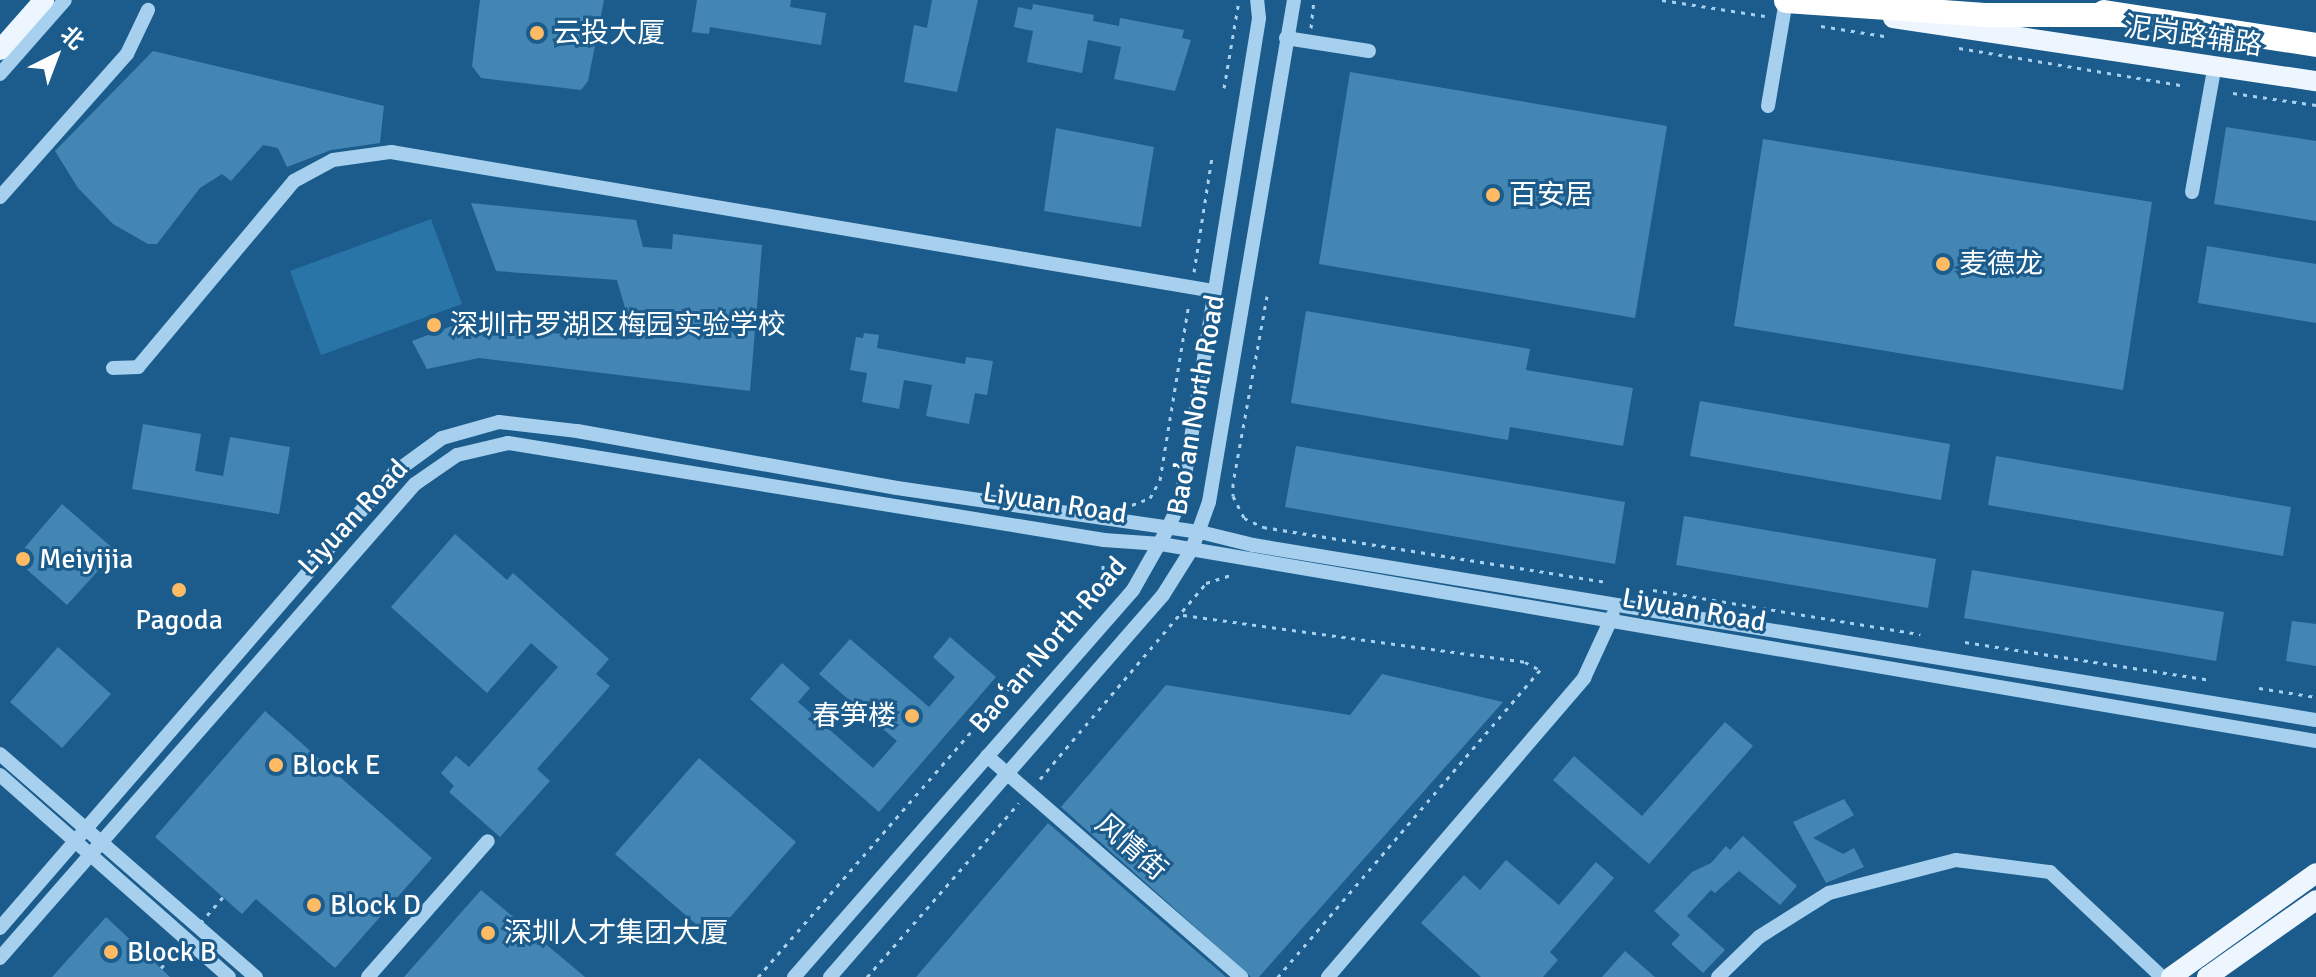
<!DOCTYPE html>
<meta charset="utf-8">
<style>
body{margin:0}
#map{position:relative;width:2316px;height:977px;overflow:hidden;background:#1b5c8c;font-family:Signika,"Noto Sans SC",sans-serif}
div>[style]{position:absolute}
.green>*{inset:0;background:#2a75a8}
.building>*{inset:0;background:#4386b4}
.path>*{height:3px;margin-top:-1.5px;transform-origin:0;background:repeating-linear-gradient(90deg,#a6d0ed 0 4px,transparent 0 10px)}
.minor>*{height:14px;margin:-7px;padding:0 7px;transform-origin:7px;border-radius:7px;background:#a6d0ed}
.major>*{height:20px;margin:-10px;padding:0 10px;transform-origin:10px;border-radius:10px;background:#edf6ff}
.highway>*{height:24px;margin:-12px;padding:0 12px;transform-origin:12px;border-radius:12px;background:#fff}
.path-bridge>*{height:3px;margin-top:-1.5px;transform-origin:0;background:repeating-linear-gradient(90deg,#a6d0ed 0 4px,transparent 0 10px)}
.dots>*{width:22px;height:22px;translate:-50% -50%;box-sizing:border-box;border:4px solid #1b5c8c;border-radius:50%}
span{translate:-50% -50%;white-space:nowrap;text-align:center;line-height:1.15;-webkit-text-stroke:6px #1b5c8c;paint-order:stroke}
.poi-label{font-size:28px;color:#fff}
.left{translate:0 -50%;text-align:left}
.right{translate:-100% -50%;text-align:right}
.street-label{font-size:28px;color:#fff}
.north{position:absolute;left:16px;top:16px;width:80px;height:80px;-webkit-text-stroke:6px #1b5c8c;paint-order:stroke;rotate:42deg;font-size:22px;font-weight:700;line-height:32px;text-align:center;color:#fff}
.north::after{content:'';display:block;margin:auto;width:28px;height:36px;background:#fff;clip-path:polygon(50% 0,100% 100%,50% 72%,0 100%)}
</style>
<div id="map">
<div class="green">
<div style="clip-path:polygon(431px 219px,462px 304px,321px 355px,290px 271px)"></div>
</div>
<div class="building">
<div style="clip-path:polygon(480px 0,604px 0,588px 81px,581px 90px,481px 78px,472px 66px)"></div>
<div style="clip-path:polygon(697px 0,791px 0,790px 7px,826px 13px,821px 45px,710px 27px,709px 34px,692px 32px)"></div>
<div style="clip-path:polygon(932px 0,978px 0,957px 92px,904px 82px,914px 25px,927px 28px)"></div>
<div style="clip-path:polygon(1033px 4px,1094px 15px,1093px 21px,1119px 26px,1120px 18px,1184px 30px,1182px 38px,1191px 40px,1175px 91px,1114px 79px,1121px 47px,1088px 40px,1082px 73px,1027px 62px,1033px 31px,1014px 27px,1018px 7px,1032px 10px)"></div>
<div style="clip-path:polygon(153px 51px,384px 106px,380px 143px,331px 150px,287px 167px,278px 148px,263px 145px,231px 181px,222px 174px,200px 188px,157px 244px,148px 244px,113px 224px,78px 188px,55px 151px)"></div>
<div style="clip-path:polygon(1350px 72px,1667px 126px,1635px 318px,1319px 264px)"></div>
<div style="clip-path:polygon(2226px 127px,2316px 141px,2316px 221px,2214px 204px)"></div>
<div style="clip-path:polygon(1056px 128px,1154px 147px,1141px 227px,1044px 211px)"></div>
<div style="clip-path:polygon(1763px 139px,2152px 202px,2123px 390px,1734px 326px)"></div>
<div style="clip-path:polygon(471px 203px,636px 220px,643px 247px,672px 249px,673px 234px,762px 245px,750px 391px,479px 358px,427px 369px,412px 341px,452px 326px,634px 339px,617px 280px,496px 271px)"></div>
<div style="clip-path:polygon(2207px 246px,2316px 264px,2316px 323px,2198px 303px)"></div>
<div style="clip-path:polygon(1306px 311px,1530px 349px,1526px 370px,1633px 388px,1623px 446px,1510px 427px,1508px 440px,1291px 403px)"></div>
<div style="clip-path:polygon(864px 333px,879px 335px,877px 348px,965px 364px,966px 357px,993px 361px,987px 395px,975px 393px,969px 424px,926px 416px,932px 385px,904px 380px,899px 409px,862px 402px,867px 373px,850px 370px,856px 337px,863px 338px)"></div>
<div style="clip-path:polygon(1700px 401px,1950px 444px,1941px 500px,1690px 456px)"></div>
<div style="clip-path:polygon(143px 424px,201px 434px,195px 471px,223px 476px,230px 437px,290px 447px,279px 514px,132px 489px)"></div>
<div style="clip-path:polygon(1296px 446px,1625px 502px,1615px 564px,1285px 507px)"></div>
<div style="clip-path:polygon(1996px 456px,2291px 507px,2283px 556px,1988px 505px)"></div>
<div style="clip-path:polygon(62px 504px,116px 551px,67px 605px,15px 559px)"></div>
<div style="clip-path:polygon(1684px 516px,1936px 559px,1928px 608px,1676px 565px)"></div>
<div style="clip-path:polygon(455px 534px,507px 580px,513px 573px,609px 659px,596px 674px,610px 686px,537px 769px,550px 781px,500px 837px,449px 792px,454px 786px,441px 773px,456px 756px,469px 767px,558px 667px,531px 643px,487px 693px,391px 607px)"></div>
<div style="clip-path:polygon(1972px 570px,2224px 612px,2216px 661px,1964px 618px)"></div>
<div style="clip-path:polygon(2292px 621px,2316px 624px,2316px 666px,2286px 661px)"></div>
<div style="clip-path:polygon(950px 637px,996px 677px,879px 812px,750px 699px,782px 663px,810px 688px,798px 702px,873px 768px,897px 741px,819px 674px,850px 639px,929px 707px,955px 677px,933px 657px)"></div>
<div style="clip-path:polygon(58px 647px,111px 694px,62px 748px,10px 702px)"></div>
<div style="clip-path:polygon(1382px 674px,1503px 702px,1259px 977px,1251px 977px,1061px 807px,1166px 685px,1350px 715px)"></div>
<div style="clip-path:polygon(265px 711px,432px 858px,335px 968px,256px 899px,242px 914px,155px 837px)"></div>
<div style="clip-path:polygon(1725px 722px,1753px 746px,1649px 864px,1553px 780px,1574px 756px,1642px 816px)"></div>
<div style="clip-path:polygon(699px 758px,796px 842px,712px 938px,615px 854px)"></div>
<div style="clip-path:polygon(1844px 799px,1854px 815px,1813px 838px,1843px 854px,1854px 848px,1864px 867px,1826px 883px,1793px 822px)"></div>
<div style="clip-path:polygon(1048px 823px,1226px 977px,916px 977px)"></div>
<div style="clip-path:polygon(1743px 836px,1797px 886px,1780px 905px,1739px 871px,1715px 893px,1711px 890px,1687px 916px,1725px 950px,1703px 973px,1671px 944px,1680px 935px,1654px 911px,1692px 872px,1711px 863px,1726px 846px,1730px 850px)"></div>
<div style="clip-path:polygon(1506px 860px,1559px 905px,1596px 862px,1614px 878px,1550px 952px,1558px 960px,1543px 977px,1481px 977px,1421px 923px,1464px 875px,1480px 890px)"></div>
<div style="clip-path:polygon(481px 890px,585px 977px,404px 977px)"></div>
<div style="clip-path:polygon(106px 917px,170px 977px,52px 977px)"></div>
<div style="clip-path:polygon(1625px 951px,1655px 977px,1602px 977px)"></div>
</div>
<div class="path">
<div style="left:1662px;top:0;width:104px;rotate:8.8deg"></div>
<div style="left:1821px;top:26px;width:64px;rotate:9deg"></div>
<div style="left:1311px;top:28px;width:28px;rotate:-84deg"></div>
<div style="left:1959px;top:48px;width:224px;rotate:9.5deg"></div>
<div style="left:1224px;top:88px;width:89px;rotate:-80.3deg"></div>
<div style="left:2233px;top:93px;width:84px;rotate:8.2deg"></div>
<div style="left:1194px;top:272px;width:116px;rotate:-81.1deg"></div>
<div style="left:1267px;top:296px;width:190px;rotate:100.3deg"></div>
<div style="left:1233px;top:483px;width:13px;rotate:90deg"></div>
<div style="left:1233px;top:496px;width:25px;rotate:63deg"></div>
<div style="left:1244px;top:518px;width:21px;rotate:25deg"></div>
<div style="left:1263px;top:527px;width:349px;rotate:9.1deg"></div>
<div style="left:1132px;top:505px;width:19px;rotate:-21deg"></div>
<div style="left:1150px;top:498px;width:21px;rotate:-61deg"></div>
<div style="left:1160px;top:480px;width:179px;rotate:-80.7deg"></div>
<div style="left:1653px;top:590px;width:271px;rotate:9.4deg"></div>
<div style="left:1183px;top:615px;width:345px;rotate:7.8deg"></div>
<div style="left:1525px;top:662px;width:17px;rotate:28deg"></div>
<div style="left:1540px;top:670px;width:404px;rotate:130.5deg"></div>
<div style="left:1965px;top:642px;width:249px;rotate:8.8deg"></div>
<div style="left:2259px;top:688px;width:58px;rotate:9deg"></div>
<div style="left:1040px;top:779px;width:257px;rotate:-49.7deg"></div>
<div style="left:1206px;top:583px;width:26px;rotate:-18deg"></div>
<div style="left:758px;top:977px;width:526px;rotate:-49.01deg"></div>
<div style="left:1103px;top:580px;width:15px;rotate:-90deg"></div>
<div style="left:867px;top:977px;width:231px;rotate:-48.9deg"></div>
</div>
<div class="minor">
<div style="left:1286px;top:38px;width:84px;rotate:8.9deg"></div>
<div style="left:0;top:74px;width:98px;rotate:-48.7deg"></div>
<div style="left:1768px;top:106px;width:107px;rotate:-80.3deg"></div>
<div style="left:2192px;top:192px;width:124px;rotate:-79.8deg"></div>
<div style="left:0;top:197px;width:191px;rotate:-48.4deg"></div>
<div style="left:127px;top:54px;width:49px;rotate:-64.5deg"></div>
<div style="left:113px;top:368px;width:25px;rotate:-2deg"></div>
<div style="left:138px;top:367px;width:243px;rotate:-50deg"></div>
<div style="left:294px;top:181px;width:44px;rotate:-28.3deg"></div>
<div style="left:333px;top:160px;width:59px;rotate:-7.9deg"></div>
<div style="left:391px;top:152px;width:835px;rotate:9.59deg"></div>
<div style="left:0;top:754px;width:340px;rotate:41.1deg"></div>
<div style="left:987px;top:756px;width:337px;rotate:41deg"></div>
<div style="left:0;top:775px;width:305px;rotate:41.4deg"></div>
<div style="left:0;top:928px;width:602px;rotate:-49.11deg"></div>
<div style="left:394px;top:473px;width:59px;rotate:-36.1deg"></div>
<div style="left:442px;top:438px;width:59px;rotate:-15.7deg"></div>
<div style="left:499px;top:422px;width:79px;rotate:6.6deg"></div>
<div style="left:577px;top:431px;width:325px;rotate:10.1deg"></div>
<div style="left:897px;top:488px;width:306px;rotate:8.3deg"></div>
<div style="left:1200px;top:532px;width:55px;rotate:13.8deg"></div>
<div style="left:1253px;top:545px;width:1077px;rotate:9.35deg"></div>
<div style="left:0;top:958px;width:630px;rotate:-48.8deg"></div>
<div style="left:415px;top:484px;width:51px;rotate:-34.6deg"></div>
<div style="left:457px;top:455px;width:52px;rotate:-13.2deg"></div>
<div style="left:508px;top:443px;width:604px;rotate:9.24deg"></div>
<div style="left:1104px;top:540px;width:57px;rotate:4deg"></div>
<div style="left:1161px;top:544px;width:1172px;rotate:9.68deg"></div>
<div style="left:368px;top:977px;width:181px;rotate:-48.6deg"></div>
<div style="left:794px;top:977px;width:514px;rotate:-48.78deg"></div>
<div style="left:1133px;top:590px;width:69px;rotate:-60.5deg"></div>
<div style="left:1167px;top:530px;width:33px;rotate:-65deg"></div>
<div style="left:1181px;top:500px;width:488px;rotate:-80.8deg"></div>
<div style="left:1259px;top:18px;width:18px;rotate:-96deg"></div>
<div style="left:830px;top:977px;width:507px;rotate:-48.92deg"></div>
<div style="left:1163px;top:595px;width:54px;rotate:-57.8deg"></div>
<div style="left:1192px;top:549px;width:50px;rotate:-70.1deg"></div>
<div style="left:1209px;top:502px;width:509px;rotate:-80.39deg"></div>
<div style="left:1328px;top:977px;width:394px;rotate:-49.4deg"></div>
<div style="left:1584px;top:678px;width:69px;rotate:-65.3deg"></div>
<div style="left:1718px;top:977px;width:57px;rotate:-44.3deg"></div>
<div style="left:1759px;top:937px;width:83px;rotate:-32.2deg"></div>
<div style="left:1829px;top:893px;width:131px;rotate:-14.6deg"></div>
<div style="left:1956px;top:860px;width:95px;rotate:7.3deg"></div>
<div style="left:2050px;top:872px;width:154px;rotate:43.2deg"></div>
</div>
<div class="major">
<div style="left:1893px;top:18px;width:428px;rotate:8.5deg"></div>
<div style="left:0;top:50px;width:67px;rotate:-48.7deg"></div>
<div style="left:2171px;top:977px;width:178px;rotate:-35.6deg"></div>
<div style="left:2207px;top:977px;width:133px;rotate:-35.2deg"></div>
</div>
<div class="highway">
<div style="left:1786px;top:1px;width:199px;rotate:4deg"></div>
<div style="left:1985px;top:15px;width:135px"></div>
<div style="left:2104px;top:12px;width:215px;rotate:8.8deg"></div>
</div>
<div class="path-bridge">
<div style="left:161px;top:968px;width:94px;rotate:-48.9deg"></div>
</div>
<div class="dots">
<div style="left:537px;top:33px;background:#ffbb63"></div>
<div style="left:1493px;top:195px;background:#ffbb63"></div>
<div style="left:1943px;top:264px;background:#ffbb63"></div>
<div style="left:434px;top:325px;background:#ffbb63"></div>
<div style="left:23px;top:559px;background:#ffbb63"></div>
<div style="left:179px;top:590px;background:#ffbb63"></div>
<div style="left:912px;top:716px;background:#ffbb63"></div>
<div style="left:276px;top:765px;background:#ffbb63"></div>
<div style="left:314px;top:905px;background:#ffbb63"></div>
<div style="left:488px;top:933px;background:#ffbb63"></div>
<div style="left:111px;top:952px;background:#ffbb63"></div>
</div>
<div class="poi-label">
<span class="left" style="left:553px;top:33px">云投大厦</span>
<span class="left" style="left:1509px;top:195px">百安居</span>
<span class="left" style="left:1959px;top:264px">麦德龙</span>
<span class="left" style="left:450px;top:325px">深圳市罗湖区梅园实验学校</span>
<span class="left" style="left:39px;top:559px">Meiyijia</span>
<span style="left:179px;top:620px">Pagoda</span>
<span class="right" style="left:896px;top:716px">春笋楼</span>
<span class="left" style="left:292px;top:765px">Block E</span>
<span class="left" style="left:330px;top:905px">Block D</span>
<span class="left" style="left:504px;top:933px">深圳人才集团大厦</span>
<span class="left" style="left:127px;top:952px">Block B</span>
</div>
<div class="street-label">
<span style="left:2193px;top:36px;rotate:8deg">泥岗路辅路</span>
<span style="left:1196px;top:405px;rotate:-80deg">Bao’an North Road</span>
<span style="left:1055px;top:503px;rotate:9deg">Liyuan Road</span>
<span style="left:353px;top:517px;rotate:-47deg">Liyuan Road</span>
<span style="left:1694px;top:610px;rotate:10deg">Liyuan Road</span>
<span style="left:1048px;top:645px;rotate:-49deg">Bao‘an North Road</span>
<span style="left:1131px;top:847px;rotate:41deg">风情街</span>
</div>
<div class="north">北</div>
</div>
